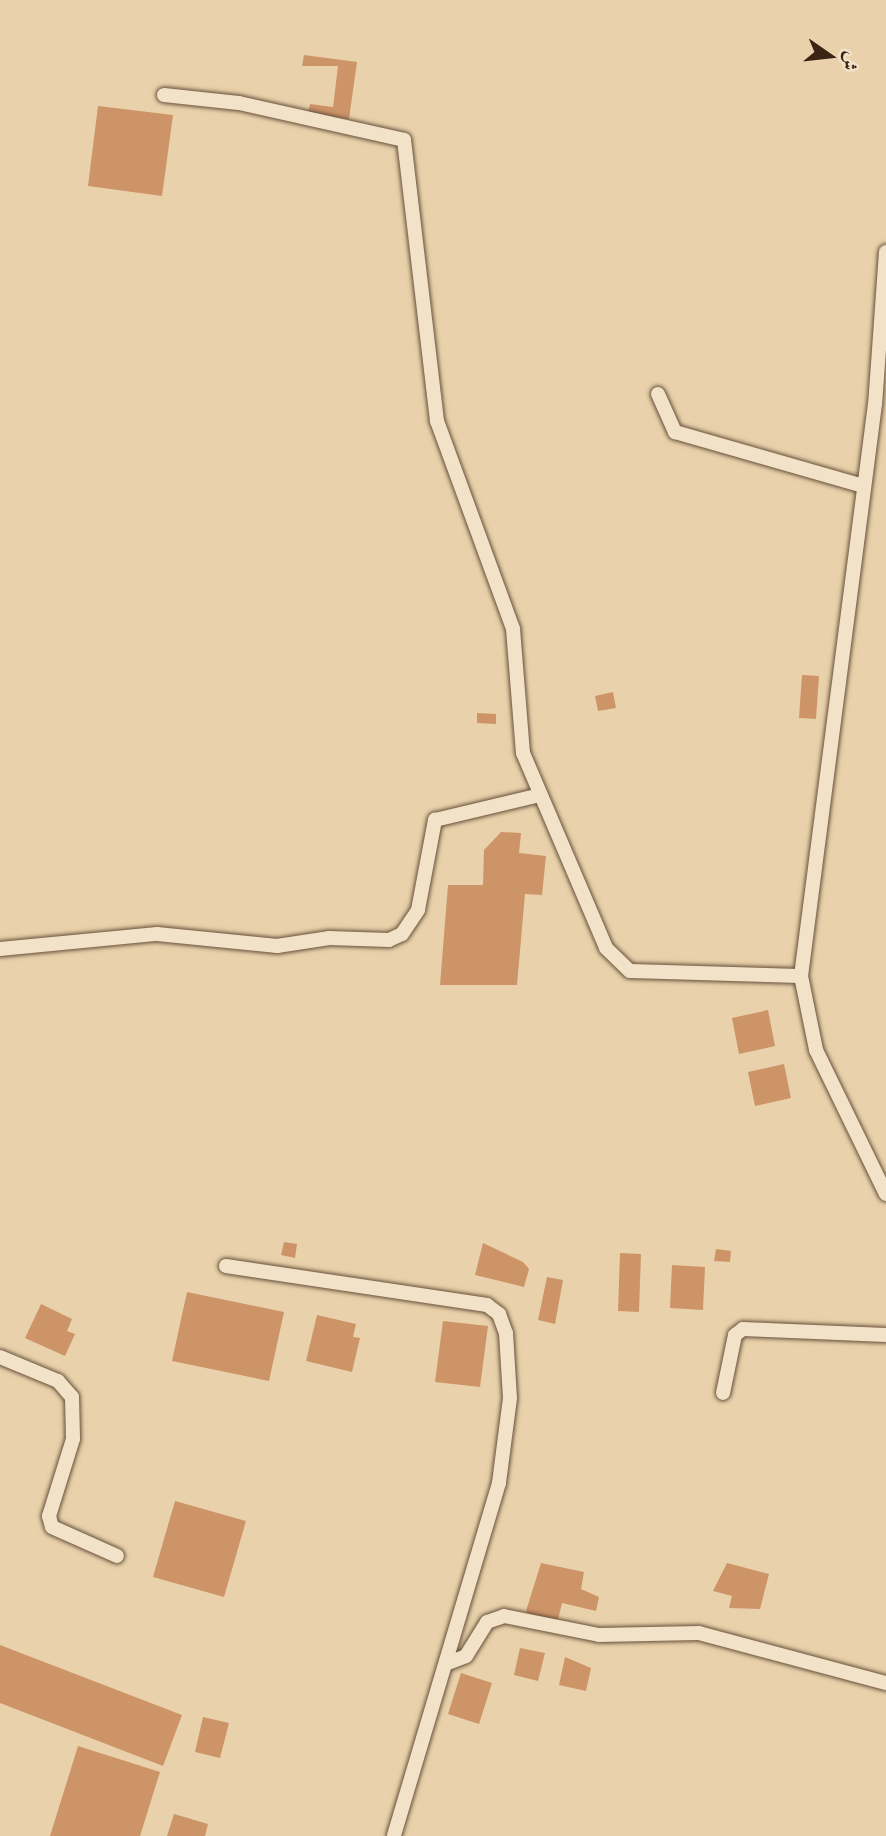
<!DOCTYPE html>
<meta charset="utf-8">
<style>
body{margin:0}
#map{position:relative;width:886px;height:1836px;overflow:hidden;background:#e9d2ab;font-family:"IM FELL Double Pica",Amiri,serif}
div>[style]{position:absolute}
.building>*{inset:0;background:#cd9468}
.roads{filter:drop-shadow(0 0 2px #67503a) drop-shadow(0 0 2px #67503a)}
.minor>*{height:14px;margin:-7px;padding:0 7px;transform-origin:7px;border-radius:7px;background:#f1e2c8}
span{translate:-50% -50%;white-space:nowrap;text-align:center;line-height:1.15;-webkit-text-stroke:7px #f1e2c8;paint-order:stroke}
.north{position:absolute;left:795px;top:21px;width:70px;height:70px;-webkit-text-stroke:5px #f1e2c8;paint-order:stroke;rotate:104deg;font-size:19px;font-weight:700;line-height:28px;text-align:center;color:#3c2414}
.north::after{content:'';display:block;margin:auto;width:24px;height:32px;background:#3c2414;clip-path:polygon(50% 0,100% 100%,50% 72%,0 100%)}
</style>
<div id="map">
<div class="building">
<div style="clip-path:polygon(304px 55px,357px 62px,349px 119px,308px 114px,310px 104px,333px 107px,338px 66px,302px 66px)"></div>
<div style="clip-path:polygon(98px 106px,173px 115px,162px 196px,88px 186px)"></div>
<div style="clip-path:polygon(802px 675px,819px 676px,816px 719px,799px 718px)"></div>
<div style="clip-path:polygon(613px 692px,616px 708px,598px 711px,595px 696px)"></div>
<div style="clip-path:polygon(477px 713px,496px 714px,496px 724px,477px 723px)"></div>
<div style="clip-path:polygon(501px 832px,521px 833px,519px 853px,546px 856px,542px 895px,525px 894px,517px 985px,440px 985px,448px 885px,483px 885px,484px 850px)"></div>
<div style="clip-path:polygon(768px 1010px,775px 1046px,739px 1054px,732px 1018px)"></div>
<div style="clip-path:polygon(784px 1064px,791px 1098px,755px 1106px,748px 1072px)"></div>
<div style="clip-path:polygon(284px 1242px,297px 1244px,295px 1258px,281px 1255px)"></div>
<div style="clip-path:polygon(483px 1243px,523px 1262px,529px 1269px,524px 1287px,475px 1275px)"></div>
<div style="clip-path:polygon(716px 1249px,731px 1251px,730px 1262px,714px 1261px)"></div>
<div style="clip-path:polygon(620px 1253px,641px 1254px,639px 1312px,618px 1311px)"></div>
<div style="clip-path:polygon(672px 1265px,705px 1267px,703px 1310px,670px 1308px)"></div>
<div style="clip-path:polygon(547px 1277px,563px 1280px,555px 1324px,538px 1320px)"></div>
<div style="clip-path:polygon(187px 1292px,284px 1312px,269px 1381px,172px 1361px)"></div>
<div style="clip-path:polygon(41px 1304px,72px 1319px,67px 1331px,75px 1334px,65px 1356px,25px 1338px)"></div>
<div style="clip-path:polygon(317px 1315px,356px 1324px,353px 1337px,360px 1338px,352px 1372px,306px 1361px)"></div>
<div style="clip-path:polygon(443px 1321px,488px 1326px,480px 1387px,435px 1382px)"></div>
<div style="clip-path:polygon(175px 1501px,246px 1521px,224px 1597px,153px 1577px)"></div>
<div style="clip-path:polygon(541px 1563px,584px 1572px,581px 1589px,599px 1597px,596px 1611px,562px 1603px,557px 1624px,531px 1619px,526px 1611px)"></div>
<div style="clip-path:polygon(727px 1563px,769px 1574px,760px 1609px,729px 1608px,732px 1596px,713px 1591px)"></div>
<div style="clip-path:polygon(0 1645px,182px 1715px,163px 1766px,0 1703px)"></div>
<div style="clip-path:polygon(520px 1648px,545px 1653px,538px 1681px,514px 1675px)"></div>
<div style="clip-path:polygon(565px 1657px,591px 1668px,586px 1691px,559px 1685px)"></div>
<div style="clip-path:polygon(461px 1673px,492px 1683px,479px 1724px,448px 1714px)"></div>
<div style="clip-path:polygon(203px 1717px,229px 1723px,220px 1758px,195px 1752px)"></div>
<div style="clip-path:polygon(78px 1746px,160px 1772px,140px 1836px,50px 1836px)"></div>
<div style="clip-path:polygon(174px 1814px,208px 1824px,205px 1836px,167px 1836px)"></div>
</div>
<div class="roads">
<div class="minor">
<div style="left:164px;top:95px;width:75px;rotate:6.1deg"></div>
<div style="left:239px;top:103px;width:169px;rotate:12.6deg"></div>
<div style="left:404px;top:140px;width:283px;rotate:83.3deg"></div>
<div style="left:437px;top:421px;width:221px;rotate:69.9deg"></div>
<div style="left:513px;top:629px;width:124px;rotate:85.4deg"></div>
<div style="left:523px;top:753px;width:212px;rotate:66.9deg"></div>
<div style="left:606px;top:948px;width:33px;rotate:44deg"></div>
<div style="left:630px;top:971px;width:171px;rotate:1.7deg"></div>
<div style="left:886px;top:252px;width:152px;rotate:94.1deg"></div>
<div style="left:875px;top:404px;width:577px;rotate:97.37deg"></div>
<div style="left:801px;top:976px;width:76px;rotate:78.5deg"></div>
<div style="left:816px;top:1050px;width:160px;rotate:64.1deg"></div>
<div style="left:658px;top:394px;width:42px;rotate:65.9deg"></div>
<div style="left:675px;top:432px;width:196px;rotate:16deg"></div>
<div style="left:0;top:949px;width:158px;rotate:-5.5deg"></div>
<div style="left:157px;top:934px;width:121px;rotate:5.7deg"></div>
<div style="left:277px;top:946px;width:53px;rotate:-8.7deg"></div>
<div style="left:329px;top:938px;width:60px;rotate:1.9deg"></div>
<div style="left:389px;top:940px;width:14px;rotate:-25deg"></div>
<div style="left:402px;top:934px;width:29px;rotate:-56deg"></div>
<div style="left:418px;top:910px;width:92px;rotate:-79.3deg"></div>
<div style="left:435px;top:820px;width:108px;rotate:-13.4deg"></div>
<div style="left:226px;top:1266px;width:264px;rotate:8.5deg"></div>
<div style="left:487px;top:1305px;width:15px;rotate:37deg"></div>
<div style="left:499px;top:1314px;width:20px;rotate:70deg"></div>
<div style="left:506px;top:1333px;width:65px;rotate:86.5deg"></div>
<div style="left:510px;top:1398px;width:86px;rotate:97.4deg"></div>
<div style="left:499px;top:1483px;width:368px;rotate:106.6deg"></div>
<div style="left:0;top:1357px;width:63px;rotate:22.5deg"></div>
<div style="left:58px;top:1381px;width:21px;rotate:49deg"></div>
<div style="left:72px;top:1397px;width:42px;rotate:88.6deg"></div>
<div style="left:73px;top:1439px;width:81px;rotate:107.3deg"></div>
<div style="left:49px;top:1516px;width:11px;rotate:75deg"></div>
<div style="left:52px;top:1527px;width:71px;rotate:24deg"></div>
<div style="left:723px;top:1393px;width:59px;rotate:-78.3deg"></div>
<div style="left:735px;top:1335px;width:10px;rotate:-37deg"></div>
<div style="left:743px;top:1329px;width:143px;rotate:2.4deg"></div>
<div style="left:448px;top:1663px;width:19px;rotate:-21deg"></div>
<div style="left:466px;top:1656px;width:40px;rotate:-58deg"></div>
<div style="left:487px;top:1622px;width:18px;rotate:-19deg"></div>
<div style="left:504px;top:1616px;width:97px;rotate:11.3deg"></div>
<div style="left:599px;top:1635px;width:100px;rotate:-1.1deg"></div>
<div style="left:699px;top:1633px;width:194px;rotate:15deg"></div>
</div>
</div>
<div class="north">ش</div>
</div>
